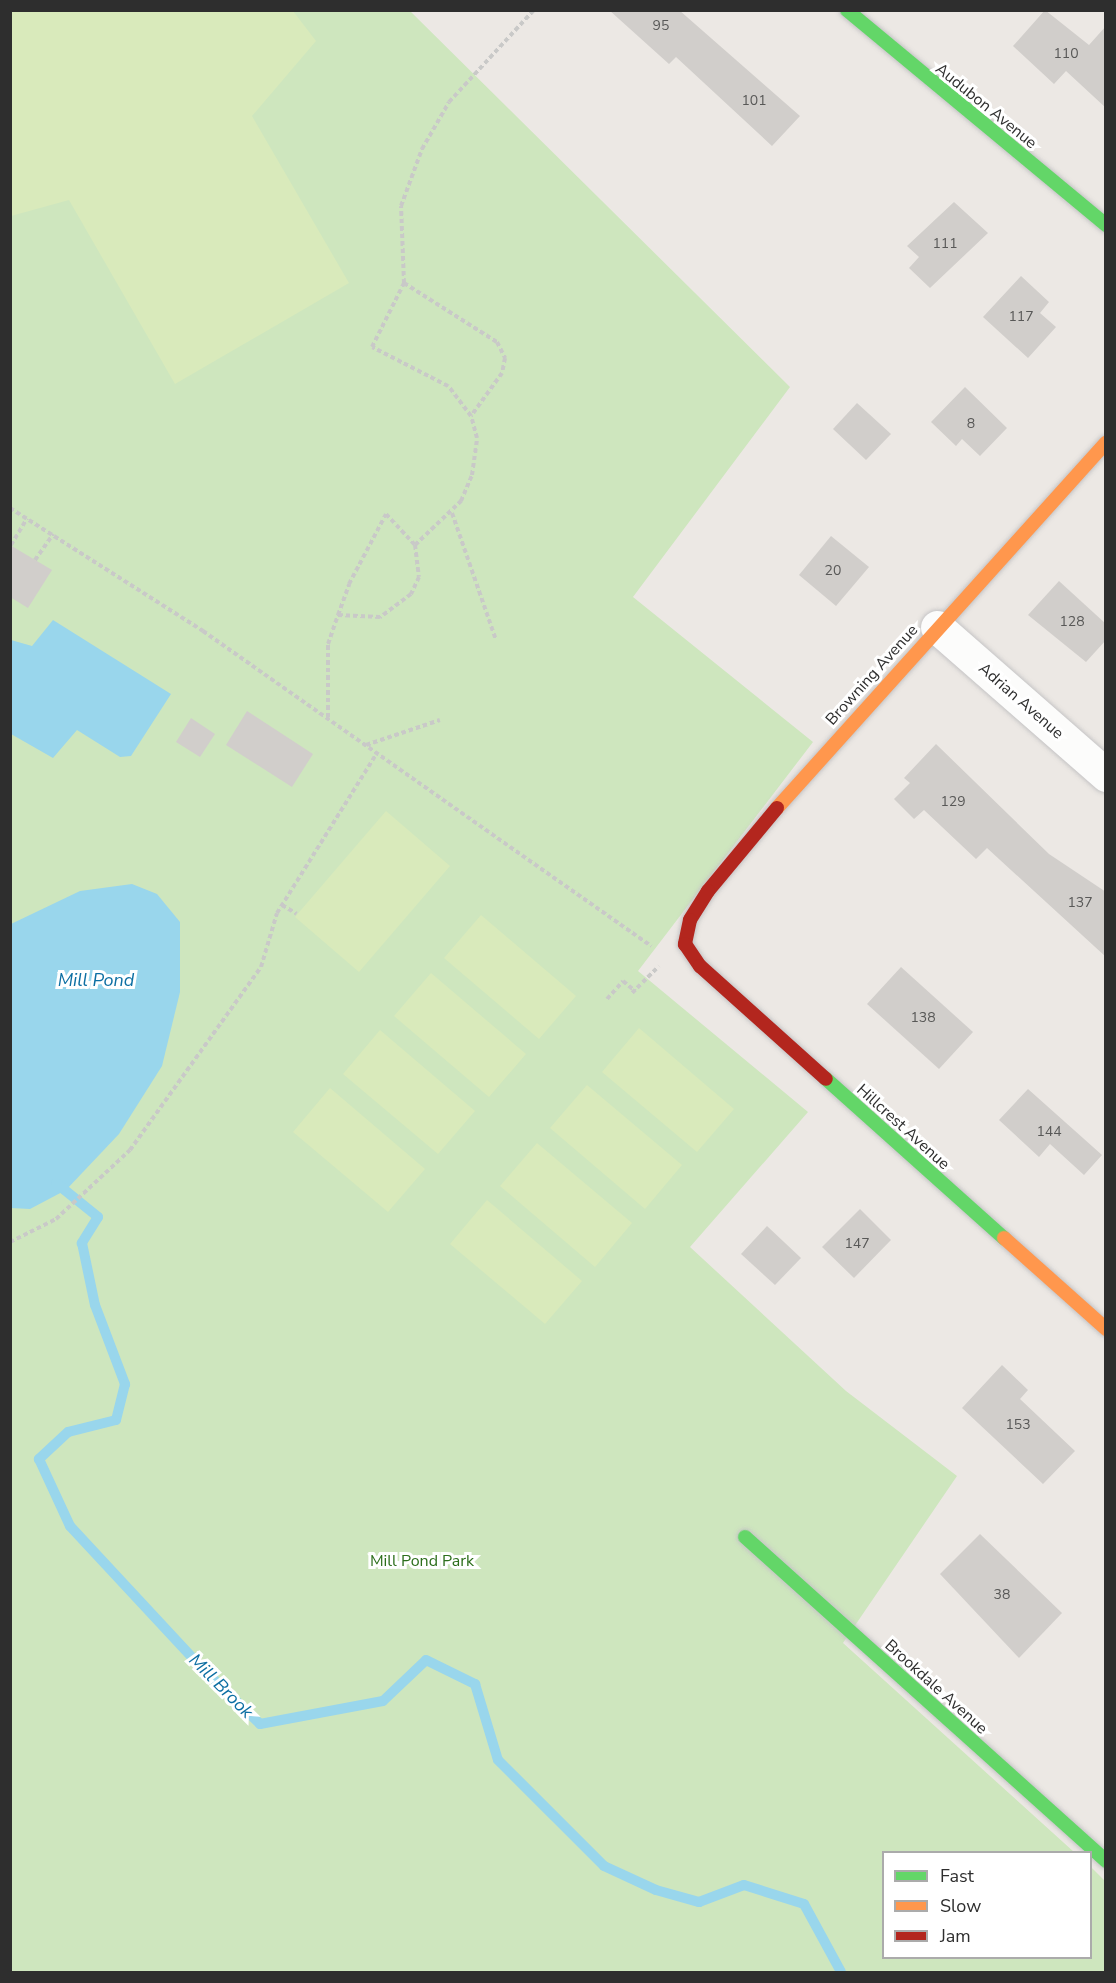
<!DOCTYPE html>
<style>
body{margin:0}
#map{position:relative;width:1116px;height:1983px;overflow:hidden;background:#ece8e4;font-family:"Nunito Sans",sans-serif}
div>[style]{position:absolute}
.green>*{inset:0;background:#cee6be}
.pitch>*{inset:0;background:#d9eabb}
.water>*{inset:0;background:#99d6ec}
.stream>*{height:10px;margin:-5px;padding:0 5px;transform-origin:5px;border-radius:5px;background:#99d6ec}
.building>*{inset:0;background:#d1cecb}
.path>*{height:4px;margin-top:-2px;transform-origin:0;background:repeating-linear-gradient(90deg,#c9c9c8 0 4.5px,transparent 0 7.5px)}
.roads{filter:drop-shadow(0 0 2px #c5c4c5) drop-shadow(0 0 2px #c5c4c5)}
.street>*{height:33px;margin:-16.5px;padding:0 16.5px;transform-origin:16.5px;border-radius:16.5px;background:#fcfcfb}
.fast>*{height:14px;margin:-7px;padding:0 7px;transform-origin:7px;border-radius:7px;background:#63d668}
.slow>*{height:14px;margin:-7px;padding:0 7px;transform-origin:7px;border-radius:7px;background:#ff974d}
.jam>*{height:14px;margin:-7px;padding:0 7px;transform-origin:7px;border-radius:7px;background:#b3261e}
span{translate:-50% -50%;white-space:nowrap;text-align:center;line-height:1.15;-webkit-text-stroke:6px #fff;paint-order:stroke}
.number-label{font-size:14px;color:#585857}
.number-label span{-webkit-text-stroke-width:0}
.street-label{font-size:16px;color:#2e2e2e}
.park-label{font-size:16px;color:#2c6e1b}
.water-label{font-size:18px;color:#0d6fa3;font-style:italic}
.frame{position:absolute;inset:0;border:12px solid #2e2e2e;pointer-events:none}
.legend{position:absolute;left:882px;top:1851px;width:210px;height:108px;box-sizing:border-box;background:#fff;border:2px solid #ababab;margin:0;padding:8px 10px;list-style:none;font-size:18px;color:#2e2e2e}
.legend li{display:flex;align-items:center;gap:12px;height:30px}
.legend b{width:30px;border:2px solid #ababab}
</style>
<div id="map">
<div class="green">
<div style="clip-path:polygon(11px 11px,410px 11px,790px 387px,633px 597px,813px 742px,638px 971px,808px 1112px,690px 1247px,846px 1391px,957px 1476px,843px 1643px,1074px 1852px,884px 1852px,884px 1958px,1090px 1958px,1091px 1867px,1105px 1881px,1105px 1972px,11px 1972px)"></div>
</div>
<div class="pitch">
<div style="clip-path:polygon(11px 10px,293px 11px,316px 41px,252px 116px,349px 283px,175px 384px,69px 200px,11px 216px)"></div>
<div style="clip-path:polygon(386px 811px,450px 866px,359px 972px,295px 917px)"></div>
<div style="clip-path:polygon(481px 915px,576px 996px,539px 1039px,444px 958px)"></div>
<div style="clip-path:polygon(431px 973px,526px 1054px,489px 1097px,394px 1016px)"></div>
<div style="clip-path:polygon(639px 1028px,734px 1109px,697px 1152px,602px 1072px)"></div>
<div style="clip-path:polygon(380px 1030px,475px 1111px,438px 1154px,343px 1074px)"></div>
<div style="clip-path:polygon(587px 1085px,682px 1165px,645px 1209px,550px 1128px)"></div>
<div style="clip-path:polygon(330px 1088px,425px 1169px,388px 1212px,293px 1132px)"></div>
<div style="clip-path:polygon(537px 1143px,632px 1223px,595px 1267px,500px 1186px)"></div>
<div style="clip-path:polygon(487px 1200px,582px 1281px,545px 1324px,450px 1244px)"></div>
</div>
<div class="water">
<div style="clip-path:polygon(53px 620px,171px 694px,131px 756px,120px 757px,77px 730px,53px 758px,11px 734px,11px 640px,32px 646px)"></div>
<div style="clip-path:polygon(132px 884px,157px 894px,180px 922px,180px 992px,162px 1066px,119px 1134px,66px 1190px,30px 1209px,11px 1208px,11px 924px,80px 891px)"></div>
</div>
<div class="stream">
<div style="left:56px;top:1183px;width:54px;rotate:39deg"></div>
<div style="left:98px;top:1217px;width:31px;rotate:122deg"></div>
<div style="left:82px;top:1243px;width:63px;rotate:78.2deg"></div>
<div style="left:95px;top:1305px;width:85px;rotate:69.2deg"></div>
<div style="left:125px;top:1384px;width:37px;rotate:104deg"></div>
<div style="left:116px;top:1420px;width:49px;rotate:166deg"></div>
<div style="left:68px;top:1432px;width:40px;rotate:137deg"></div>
<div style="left:39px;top:1459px;width:74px;rotate:65.2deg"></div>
<div style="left:70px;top:1526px;width:192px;rotate:47.1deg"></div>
<div style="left:201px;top:1667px;width:82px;rotate:44deg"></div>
<div style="left:260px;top:1724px;width:125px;rotate:-10.6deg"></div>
<div style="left:383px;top:1701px;width:59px;rotate:-43.6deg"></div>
<div style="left:426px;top:1660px;width:55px;rotate:26.1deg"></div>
<div style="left:475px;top:1684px;width:79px;rotate:73.2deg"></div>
<div style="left:498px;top:1760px;width:150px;rotate:45deg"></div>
<div style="left:604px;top:1866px;width:57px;rotate:24.8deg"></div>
<div style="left:656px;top:1890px;width:45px;rotate:15.6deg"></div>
<div style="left:699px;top:1902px;width:48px;rotate:-20.7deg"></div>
<div style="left:744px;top:1885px;width:63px;rotate:17.6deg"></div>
<div style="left:804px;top:1904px;width:77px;rotate:61.4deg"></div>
</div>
<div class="building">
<div style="clip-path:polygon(609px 10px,679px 10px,800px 116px,772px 146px,676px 57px,669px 64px)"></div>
<div style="clip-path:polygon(1045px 10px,1089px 45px,1106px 26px,1106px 108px,1066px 71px,1054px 84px,1013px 46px)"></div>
<div style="clip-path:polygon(954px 202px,988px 233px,930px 288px,909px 268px,919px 257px,907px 246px)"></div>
<div style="clip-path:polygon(1021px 276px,1049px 302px,1040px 313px,1056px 327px,1028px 358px,983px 317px)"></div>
<div style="clip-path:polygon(965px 387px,1007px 428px,980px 456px,962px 439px,956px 446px,931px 422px)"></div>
<div style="clip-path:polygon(857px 403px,891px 434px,866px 460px,833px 429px)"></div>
<div style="clip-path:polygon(831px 536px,869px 567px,836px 606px,799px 575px)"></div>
<div style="clip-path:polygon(10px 545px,52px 570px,28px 608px,10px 597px)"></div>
<div style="clip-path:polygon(1059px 581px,1106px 624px,1106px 640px,1086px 662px,1028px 615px)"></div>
<div style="clip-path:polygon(247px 711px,313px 754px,292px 787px,226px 745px)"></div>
<div style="clip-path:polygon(191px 718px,215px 734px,200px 757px,176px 742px)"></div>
<div style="clip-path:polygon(936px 744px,1049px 854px,1106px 892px,1106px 957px,987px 848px,976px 859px,924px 810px,914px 819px,894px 799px,910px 783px,904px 778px)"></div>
<div style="clip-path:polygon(901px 967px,973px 1032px,939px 1069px,867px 1004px)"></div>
<div style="clip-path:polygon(1028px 1089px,1102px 1155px,1084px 1175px,1050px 1144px,1039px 1157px,999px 1120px)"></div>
<div style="clip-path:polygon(860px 1209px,891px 1240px,854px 1278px,822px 1247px)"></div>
<div style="clip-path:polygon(767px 1226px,801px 1258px,775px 1285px,741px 1254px)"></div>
<div style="clip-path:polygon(1002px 1365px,1028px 1390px,1020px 1399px,1075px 1451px,1043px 1484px,962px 1408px)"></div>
<div style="clip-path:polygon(980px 1534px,1062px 1613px,1019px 1658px,940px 1574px)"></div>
</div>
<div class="path">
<div style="left:404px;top:283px;width:110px;rotate:32.4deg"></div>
<div style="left:497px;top:342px;width:18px;rotate:63deg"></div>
<div style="left:505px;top:358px;width:15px;rotate:101deg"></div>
<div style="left:502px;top:373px;width:53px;rotate:125.8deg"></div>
<div style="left:10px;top:508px;width:229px;rotate:32.5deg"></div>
<div style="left:203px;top:631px;width:548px;rotate:35.11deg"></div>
<div style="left:452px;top:513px;width:134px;rotate:70.9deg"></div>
<div style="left:11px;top:545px;width:31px;rotate:-59deg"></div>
<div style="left:415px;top:545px;width:64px;rotate:-43.7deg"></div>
<div style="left:461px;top:501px;width:28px;rotate:-67deg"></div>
<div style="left:472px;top:475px;width:37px;rotate:-82deg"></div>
<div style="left:477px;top:438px;width:23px;rotate:-105deg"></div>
<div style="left:471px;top:416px;width:38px;rotate:-127deg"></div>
<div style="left:448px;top:386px;width:85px;rotate:-152.8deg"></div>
<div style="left:372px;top:347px;width:72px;rotate:-63.4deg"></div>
<div style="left:404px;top:283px;width:77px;rotate:-92.2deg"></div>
<div style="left:401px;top:206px;width:61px;rotate:-69.8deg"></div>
<div style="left:422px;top:149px;width:54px;rotate:-60.1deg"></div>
<div style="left:449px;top:102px;width:125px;rotate:-47.3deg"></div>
<div style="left:35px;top:560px;width:32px;rotate:-55deg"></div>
<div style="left:328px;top:717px;width:73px;rotate:-90deg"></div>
<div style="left:328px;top:644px;width:31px;rotate:-71deg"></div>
<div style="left:338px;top:615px;width:33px;rotate:-70deg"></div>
<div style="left:349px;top:584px;width:79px;rotate:-62.1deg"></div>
<div style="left:386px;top:514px;width:42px;rotate:46.9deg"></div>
<div style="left:415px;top:545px;width:32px;rotate:83deg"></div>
<div style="left:419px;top:577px;width:19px;rotate:115deg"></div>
<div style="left:411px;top:594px;width:39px;rotate:143deg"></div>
<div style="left:380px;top:617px;width:42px;rotate:-177.3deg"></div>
<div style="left:366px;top:745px;width:78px;rotate:-18.7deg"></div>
<div style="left:282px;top:905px;width:17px;rotate:31deg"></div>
<div style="left:632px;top:993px;width:38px;rotate:-45deg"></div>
<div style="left:607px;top:999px;width:24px;rotate:-48deg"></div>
<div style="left:623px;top:981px;width:16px;rotate:40deg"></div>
<div style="left:10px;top:1242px;width:51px;rotate:-26.6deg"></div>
<div style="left:56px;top:1219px;width:101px;rotate:-43deg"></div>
<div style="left:130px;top:1150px;width:225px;rotate:-54.4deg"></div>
<div style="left:261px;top:967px;width:56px;rotate:-73.5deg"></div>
<div style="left:277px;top:913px;width:189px;rotate:-58deg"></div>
</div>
<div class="roads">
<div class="street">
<div style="left:937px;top:627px;width:225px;rotate:41.2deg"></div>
</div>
<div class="fast">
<div style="left:847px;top:10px;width:337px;rotate:39.7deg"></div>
<div style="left:826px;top:1079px;width:239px;rotate:41.8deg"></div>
<div style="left:745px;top:1537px;width:485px;rotate:41.9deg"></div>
</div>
<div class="slow">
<div style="left:777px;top:808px;width:492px;rotate:-48deg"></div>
<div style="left:1004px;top:1238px;width:137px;rotate:41.7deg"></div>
</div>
<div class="jam">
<div style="left:777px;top:808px;width:108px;rotate:129.7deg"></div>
<div style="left:708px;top:891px;width:34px;rotate:122deg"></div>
<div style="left:690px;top:920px;width:25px;rotate:102deg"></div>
<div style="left:685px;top:944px;width:27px;rotate:56deg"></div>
<div style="left:700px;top:966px;width:169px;rotate:41.9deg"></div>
</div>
</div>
<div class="number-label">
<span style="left:661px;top:26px">95</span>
<span style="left:1066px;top:54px">110</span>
<span style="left:754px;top:101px">101</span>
<span style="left:945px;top:244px">111</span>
<span style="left:1021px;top:317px">117</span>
<span style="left:971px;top:424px">8</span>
<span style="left:833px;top:571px">20</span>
<span style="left:1072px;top:622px">128</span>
<span style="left:953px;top:802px">129</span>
<span style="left:1080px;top:903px">137</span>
<span style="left:923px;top:1018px">138</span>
<span style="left:1049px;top:1132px">144</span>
<span style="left:857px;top:1244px">147</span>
<span style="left:1018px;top:1425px">153</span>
<span style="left:1002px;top:1595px">38</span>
</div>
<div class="street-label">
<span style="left:986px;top:106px;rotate:39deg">Audubon Avenue</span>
<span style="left:872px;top:675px;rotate:-48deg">Browning Avenue</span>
<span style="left:1021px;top:701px;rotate:41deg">Adrian Avenue</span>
<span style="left:903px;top:1127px;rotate:42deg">Hillcrest Avenue</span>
<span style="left:936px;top:1687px;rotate:42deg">Brookdale Avenue</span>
</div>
<div class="park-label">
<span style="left:422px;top:1561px">Mill Pond Park</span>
</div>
<div class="water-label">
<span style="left:96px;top:980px">Mill Pond</span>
<span style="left:221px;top:1686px;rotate:45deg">Mill Brook</span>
</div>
<div class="frame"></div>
<ul class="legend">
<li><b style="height:8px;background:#63d668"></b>Fast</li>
<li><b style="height:8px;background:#ff974d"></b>Slow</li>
<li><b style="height:8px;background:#b3261e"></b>Jam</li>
</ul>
</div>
